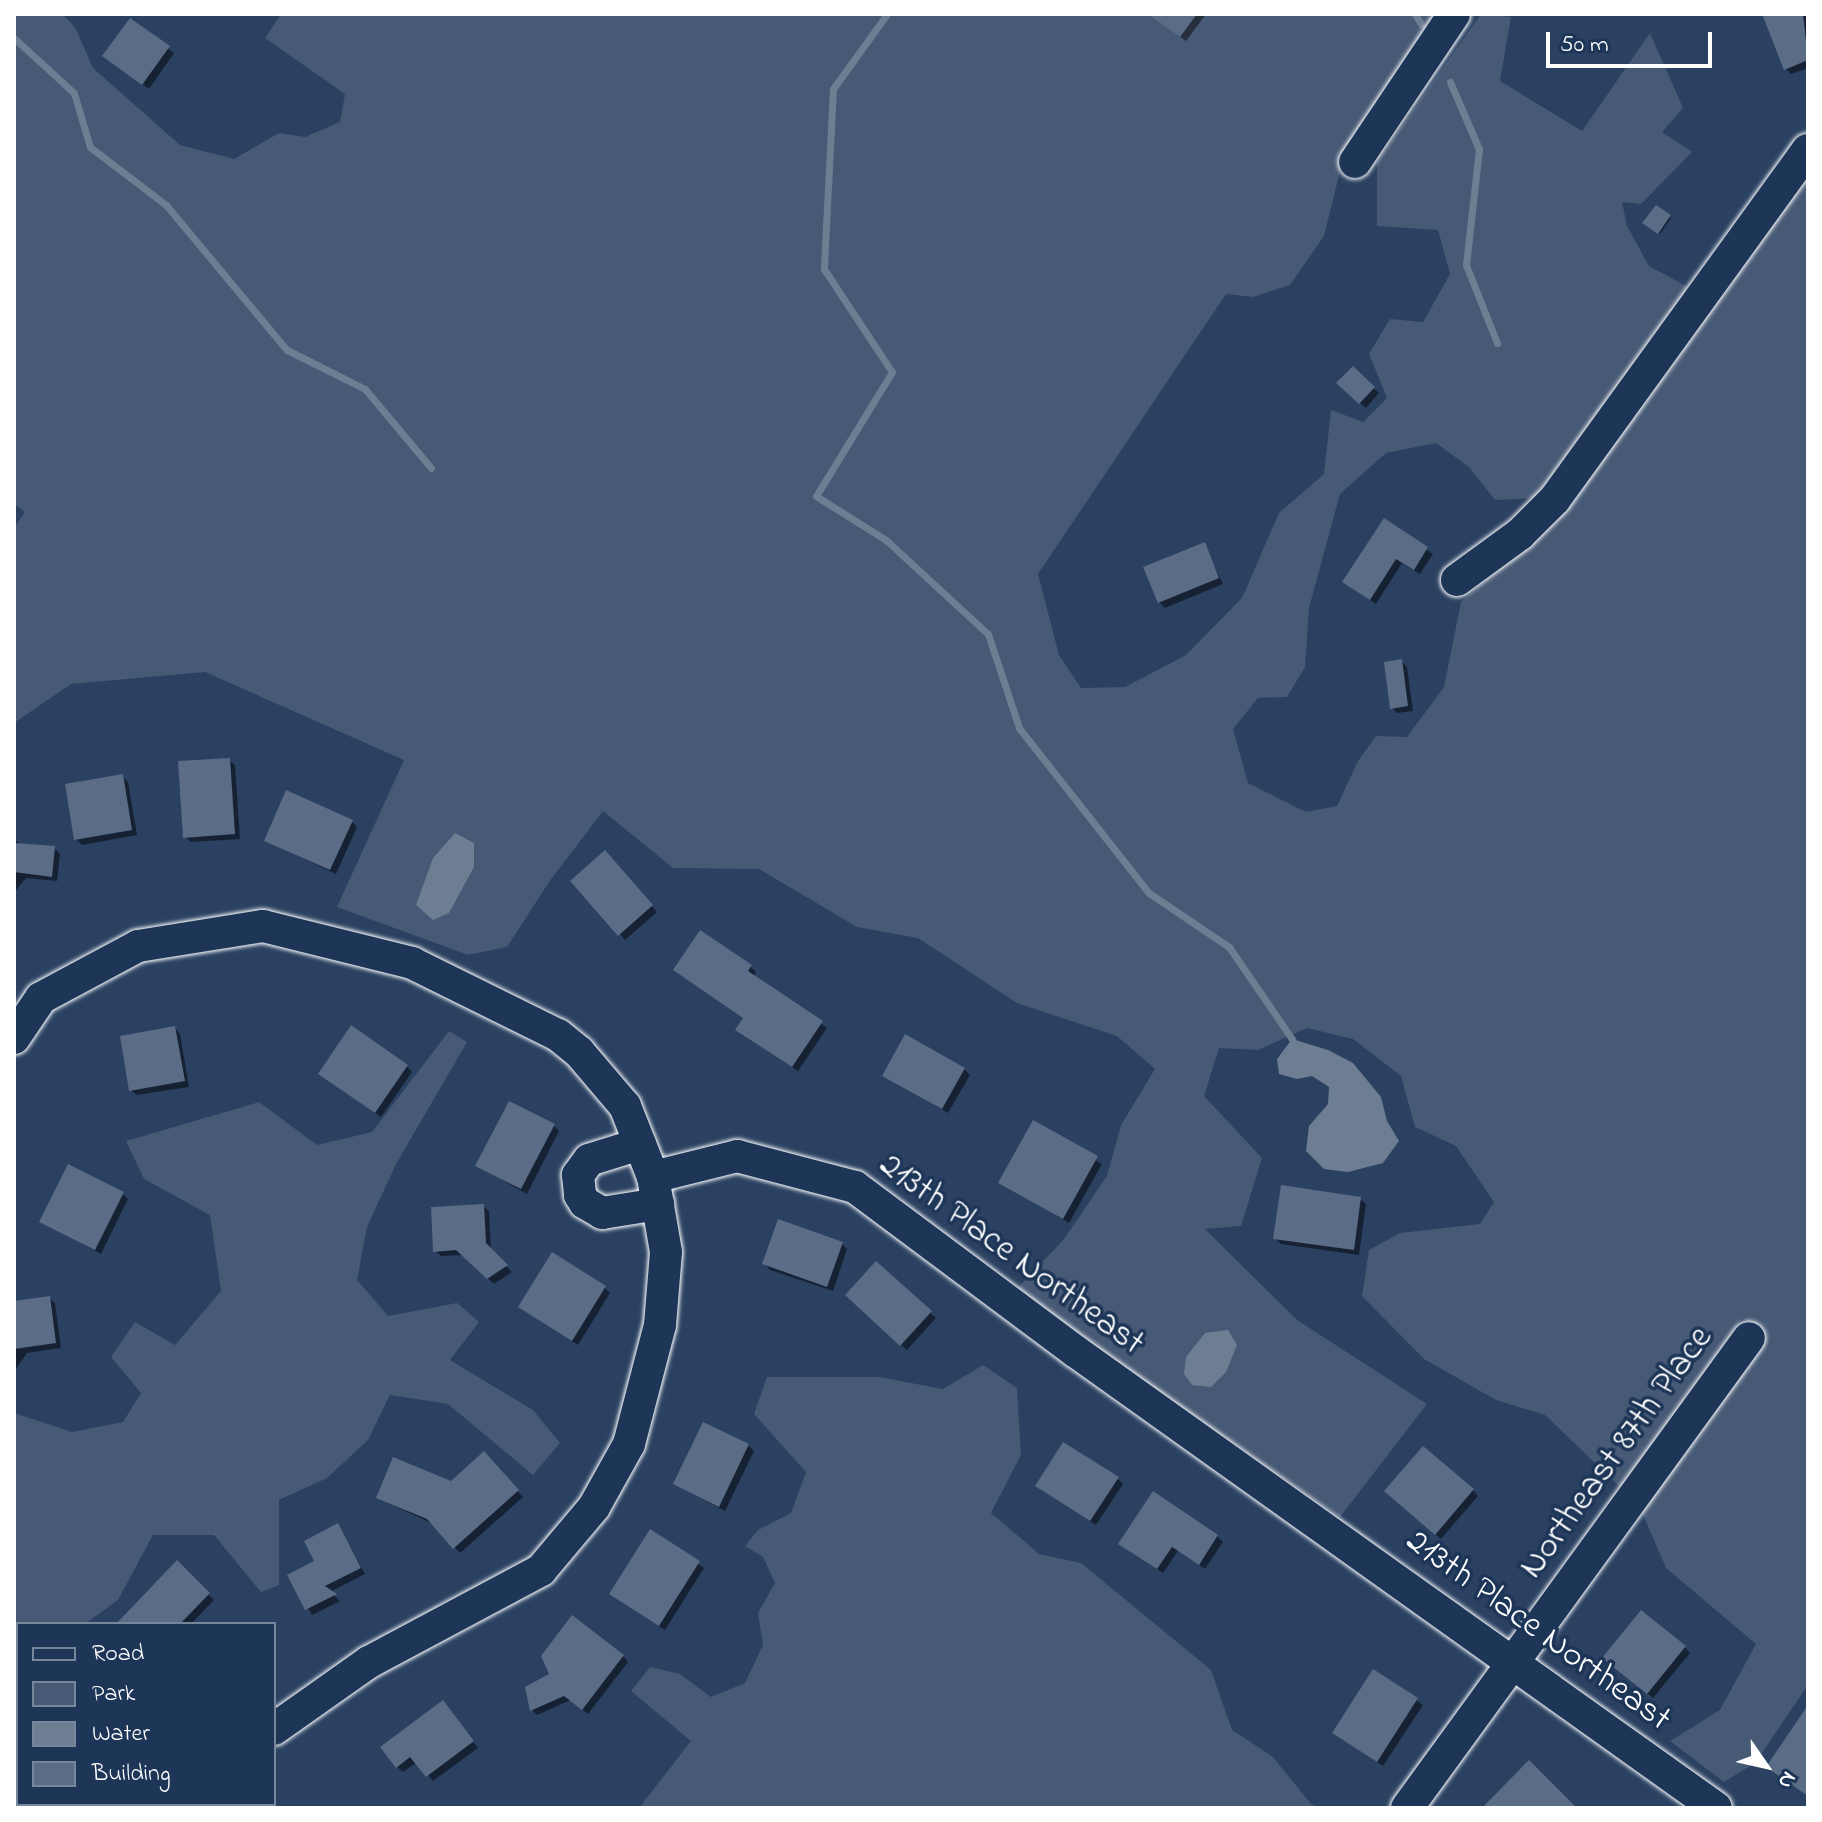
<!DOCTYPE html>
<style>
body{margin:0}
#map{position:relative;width:1822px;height:1822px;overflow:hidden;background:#2a4161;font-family:"Indie Flower",sans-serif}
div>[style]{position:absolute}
.green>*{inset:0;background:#465975}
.water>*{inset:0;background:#6d7d92}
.shadow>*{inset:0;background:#0007}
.stream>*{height:7px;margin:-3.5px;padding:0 3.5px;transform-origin:3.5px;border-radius:3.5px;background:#6d7d92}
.building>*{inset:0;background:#5b6c86}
.roads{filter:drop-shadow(0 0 2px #fff) drop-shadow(0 0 2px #fff)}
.minor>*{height:32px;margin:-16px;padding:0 16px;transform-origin:16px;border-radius:16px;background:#1d3557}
span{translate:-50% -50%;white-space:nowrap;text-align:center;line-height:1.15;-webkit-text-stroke:7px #1d3557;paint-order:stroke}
.street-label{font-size:36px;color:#fff}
.frame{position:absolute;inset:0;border:16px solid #fff;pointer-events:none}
.legend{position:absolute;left:16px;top:1622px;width:260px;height:184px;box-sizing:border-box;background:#1d3557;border:2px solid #77869a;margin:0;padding:10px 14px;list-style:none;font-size:24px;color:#fff}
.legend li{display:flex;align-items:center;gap:16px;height:40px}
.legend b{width:40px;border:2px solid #77869a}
.north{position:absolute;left:1726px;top:1726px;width:80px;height:80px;-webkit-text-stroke:6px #1d3557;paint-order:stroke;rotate:124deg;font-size:22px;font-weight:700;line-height:32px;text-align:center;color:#fff}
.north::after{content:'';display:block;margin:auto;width:28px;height:36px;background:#fff;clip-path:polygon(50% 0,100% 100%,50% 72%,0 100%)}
.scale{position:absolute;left:1546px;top:32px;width:166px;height:36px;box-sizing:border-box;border:4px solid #fff;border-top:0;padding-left:10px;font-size:24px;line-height:28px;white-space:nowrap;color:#fff;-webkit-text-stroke:6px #1d3557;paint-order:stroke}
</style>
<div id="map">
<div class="green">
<div style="clip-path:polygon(14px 14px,62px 14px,75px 27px,93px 68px,180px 145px,234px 159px,279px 133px,305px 137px,340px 122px,345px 94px,265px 38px,281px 14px,1439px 14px,1345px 151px,1324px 236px,1290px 285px,1253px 297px,1226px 294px,1038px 574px,1059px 655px,1081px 688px,1125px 687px,1186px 655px,1242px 598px,1279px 513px,1324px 474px,1331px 410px,1363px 422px,1387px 398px,1369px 354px,1390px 319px,1423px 322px,1450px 274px,1438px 230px,1377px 226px,1377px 162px,1481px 14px,1511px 17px,1500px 81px,1582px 131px,1650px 33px,1683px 108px,1662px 132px,1692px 152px,1641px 204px,1622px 202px,1627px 226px,1649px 266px,1688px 287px,1535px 498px,1495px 500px,1469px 467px,1436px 443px,1386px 453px,1340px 494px,1309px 608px,1305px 667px,1287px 697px,1258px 698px,1233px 729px,1248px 783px,1306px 812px,1337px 806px,1358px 761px,1376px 736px,1407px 737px,1444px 687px,1461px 602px,1559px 518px,1808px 172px,1808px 1685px,1755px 1763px,1724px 1782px,1670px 1741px,1720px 1710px,1756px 1644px,1666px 1568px,1641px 1510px,1766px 1334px,1742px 1318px,1621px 1488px,1545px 1415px,1496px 1400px,1424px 1359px,1362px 1296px,1369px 1250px,1400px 1233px,1480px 1224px,1494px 1202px,1456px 1146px,1415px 1127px,1401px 1076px,1353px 1039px,1307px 1028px,1258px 1050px,1219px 1048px,1204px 1096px,1262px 1158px,1241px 1226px,1205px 1229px,1297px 1320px,1427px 1404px,1340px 1517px,1015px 1291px,1064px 1239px,1107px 1176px,1121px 1125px,1155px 1069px,1117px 1036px,1017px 1003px,918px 938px,857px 927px,759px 869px,673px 868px,603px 811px,549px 882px,507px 947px,468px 955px,337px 907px,404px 760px,205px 672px,71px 684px,14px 723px,14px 528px,25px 512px,14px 504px)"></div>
<div style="clip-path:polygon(449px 1031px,467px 1042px,396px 1164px,367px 1227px,357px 1280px,388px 1316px,457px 1303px,479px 1322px,450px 1360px,533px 1410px,560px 1443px,533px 1475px,448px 1404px,390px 1395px,368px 1440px,327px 1478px,279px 1500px,279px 1585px,261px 1592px,214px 1535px,153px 1535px,118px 1600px,85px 1624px,18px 1624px,18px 1730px,14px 1736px,14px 1413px,72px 1432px,123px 1422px,141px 1393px,111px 1357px,135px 1322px,175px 1345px,221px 1291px,210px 1215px,144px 1179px,126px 1141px,259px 1102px,317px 1145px,372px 1132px)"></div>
<div style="clip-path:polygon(983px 1365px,1017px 1388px,1021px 1455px,991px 1513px,1039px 1554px,1081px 1563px,1211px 1670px,1232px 1730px,1273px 1757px,1311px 1804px,1320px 1808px,639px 1808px,691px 1741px,631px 1691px,650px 1667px,680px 1674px,711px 1697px,745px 1683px,763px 1645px,758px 1613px,775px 1583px,763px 1557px,745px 1546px,758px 1530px,791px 1513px,806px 1472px,754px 1414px,767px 1377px,879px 1377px,943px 1389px)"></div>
</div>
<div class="water">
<div style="clip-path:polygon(455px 833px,474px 843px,474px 867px,449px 913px,433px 920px,416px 905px,433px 858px)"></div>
<div style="clip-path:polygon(1292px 1039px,1328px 1050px,1353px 1063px,1381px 1097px,1387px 1121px,1399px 1141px,1383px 1163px,1348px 1172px,1324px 1169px,1306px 1151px,1309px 1126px,1328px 1104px,1329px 1087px,1312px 1076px,1297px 1079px,1279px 1074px,1277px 1059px)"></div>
<div style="clip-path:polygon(1228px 1330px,1237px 1345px,1226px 1372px,1211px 1387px,1192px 1385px,1184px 1374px,1186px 1357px,1205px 1333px)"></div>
</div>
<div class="shadow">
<div style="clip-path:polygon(1168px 14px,1206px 14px,1186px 41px,1167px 27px)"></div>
<div style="clip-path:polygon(1769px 14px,1808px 14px,1808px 68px,1791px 74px,1786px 69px)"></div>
<div style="clip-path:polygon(131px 20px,174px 53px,149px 89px,111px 62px)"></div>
<div style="clip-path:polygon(1669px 216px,1671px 218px,1660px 234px,1647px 225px)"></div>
<div style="clip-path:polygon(1353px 369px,1379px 393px,1366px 408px,1339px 383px)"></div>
<div style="clip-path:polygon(1384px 521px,1433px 554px,1420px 574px,1402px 563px,1376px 604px,1345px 582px)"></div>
<div style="clip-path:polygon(1204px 545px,1223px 584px,1165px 608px,1159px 602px)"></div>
<div style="clip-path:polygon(1401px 661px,1407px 667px,1413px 711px,1397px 713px,1392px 708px)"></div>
<div style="clip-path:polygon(229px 760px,235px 765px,240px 839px,191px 842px,185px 837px)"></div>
<div style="clip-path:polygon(122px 776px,128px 782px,137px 835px,82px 845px,76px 839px)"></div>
<div style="clip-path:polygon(351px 821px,357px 827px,336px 874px,266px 841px)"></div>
<div style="clip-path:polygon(14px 839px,22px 845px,54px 848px,60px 854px,57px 881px,26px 878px,14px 893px)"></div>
<div style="clip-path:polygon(604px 853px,657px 912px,625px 940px,620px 934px)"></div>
<div style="clip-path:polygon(751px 967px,756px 972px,753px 977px,827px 1028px,798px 1071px,743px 1035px,745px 1019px,675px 970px)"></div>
<div style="clip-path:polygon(175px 1028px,180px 1034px,189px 1087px,137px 1095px,131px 1090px)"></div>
<div style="clip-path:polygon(407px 1066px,412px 1072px,381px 1117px,326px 1079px)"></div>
<div style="clip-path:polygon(964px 1069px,970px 1075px,948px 1113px,884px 1075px)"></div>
<div style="clip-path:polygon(1033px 1123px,1102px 1164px,1069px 1223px,1000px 1182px)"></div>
<div style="clip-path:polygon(553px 1125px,559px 1131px,527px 1194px,478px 1166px)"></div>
<div style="clip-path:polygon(123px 1194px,128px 1199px,101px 1254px,42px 1221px)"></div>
<div style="clip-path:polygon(1360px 1199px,1366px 1204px,1359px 1255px,1281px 1244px,1275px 1238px)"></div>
<div style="clip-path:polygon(483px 1206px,489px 1211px,491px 1251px,512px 1272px,494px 1284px,463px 1255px,441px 1256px,435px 1251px)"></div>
<div style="clip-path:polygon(842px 1244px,847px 1249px,833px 1291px,770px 1270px,765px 1264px)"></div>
<div style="clip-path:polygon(877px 1263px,936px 1318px,907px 1350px,848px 1295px)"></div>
<div style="clip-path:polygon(605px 1288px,610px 1293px,578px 1345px,520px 1307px)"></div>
<div style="clip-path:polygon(49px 1298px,55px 1303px,61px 1348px,27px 1353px,14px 1372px,14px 1303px)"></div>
<div style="clip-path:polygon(748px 1445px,754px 1451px,725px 1511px,675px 1484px)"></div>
<div style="clip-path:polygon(490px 1459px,523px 1497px,460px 1553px,433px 1524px,378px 1498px,451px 1483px)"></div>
<div style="clip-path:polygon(1118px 1479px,1123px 1484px,1096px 1525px,1043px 1491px)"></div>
<div style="clip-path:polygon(1473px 1490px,1478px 1496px,1441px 1539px,1392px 1497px)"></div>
<div style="clip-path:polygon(338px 1526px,365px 1574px,330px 1592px,340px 1601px,312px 1615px,290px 1576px,317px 1562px)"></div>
<div style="clip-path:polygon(651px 1532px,704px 1568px,665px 1630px,611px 1594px)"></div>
<div style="clip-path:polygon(1217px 1536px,1223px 1542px,1205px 1569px,1178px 1551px,1163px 1573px,1126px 1549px)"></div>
<div style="clip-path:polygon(177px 1563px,214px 1600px,191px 1624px,119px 1624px)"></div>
<div style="clip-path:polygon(1685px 1647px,1690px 1653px,1653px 1698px,1610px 1663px)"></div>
<div style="clip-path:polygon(623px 1656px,628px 1662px,588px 1714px,571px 1700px,537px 1715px,532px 1710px)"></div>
<div style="clip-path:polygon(1374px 1672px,1423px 1705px,1383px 1766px,1340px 1738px)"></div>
<div style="clip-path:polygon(448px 1708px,478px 1748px,433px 1781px,417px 1762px,403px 1772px,397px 1767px)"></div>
</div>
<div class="stream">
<div style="left:887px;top:14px;width:92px;rotate:125.8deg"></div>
<div style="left:833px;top:89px;width:180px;rotate:92.9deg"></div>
<div style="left:824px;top:269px;width:123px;rotate:56.6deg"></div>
<div style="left:892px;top:372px;width:145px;rotate:121.5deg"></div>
<div style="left:816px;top:496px;width:83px;rotate:32.2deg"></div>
<div style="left:886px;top:540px;width:139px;rotate:42.7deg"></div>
<div style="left:988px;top:634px;width:99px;rotate:71.7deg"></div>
<div style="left:1019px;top:728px;width:210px;rotate:51.8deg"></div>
<div style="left:1149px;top:893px;width:97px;rotate:34deg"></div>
<div style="left:1229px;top:947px;width:112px;rotate:55.6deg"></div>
<div style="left:1415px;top:14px;width:12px;rotate:59deg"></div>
<div style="left:14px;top:38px;width:81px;rotate:42.5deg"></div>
<div style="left:74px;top:93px;width:56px;rotate:73.5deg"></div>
<div style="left:90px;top:147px;width:96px;rotate:37.3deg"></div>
<div style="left:166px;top:205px;width:189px;rotate:50.2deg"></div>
<div style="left:287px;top:350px;width:87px;rotate:26.6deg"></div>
<div style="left:365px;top:389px;width:103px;rotate:50.1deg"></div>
<div style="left:1450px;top:82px;width:73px;rotate:66.6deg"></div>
<div style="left:1479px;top:149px;width:117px;rotate:96.4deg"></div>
<div style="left:1466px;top:265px;width:84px;rotate:68.3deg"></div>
</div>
<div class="building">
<div style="clip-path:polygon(1148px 14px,1197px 14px,1180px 37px)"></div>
<div style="clip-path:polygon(1762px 14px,1803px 14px,1808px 60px,1784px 70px)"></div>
<div style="clip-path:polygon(130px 18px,170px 46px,142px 85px,102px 56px)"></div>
<div style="clip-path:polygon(1656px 205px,1671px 215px,1658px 234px,1642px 223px)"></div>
<div style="clip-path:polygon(1353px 366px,1375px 387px,1359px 404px,1336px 383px)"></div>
<div style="clip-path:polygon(1384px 518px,1428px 547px,1414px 570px,1396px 559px,1370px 600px,1342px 582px)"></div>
<div style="clip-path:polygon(1205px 542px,1219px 578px,1158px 603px,1143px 567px)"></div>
<div style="clip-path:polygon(1402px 659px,1408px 706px,1390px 709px,1384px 662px)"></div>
<div style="clip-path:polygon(230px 758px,235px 834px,183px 838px,178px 761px)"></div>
<div style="clip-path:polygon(123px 774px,132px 830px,74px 840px,65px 784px)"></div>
<div style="clip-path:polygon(286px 790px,353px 820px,330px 870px,264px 841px)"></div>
<div style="clip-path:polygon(14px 843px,55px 846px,52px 877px,14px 872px)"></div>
<div style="clip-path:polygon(605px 850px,653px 905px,618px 936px,570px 881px)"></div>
<div style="clip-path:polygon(700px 930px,752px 965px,748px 971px,823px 1021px,792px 1067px,735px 1030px,743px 1018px,673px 970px)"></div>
<div style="clip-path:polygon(351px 1025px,408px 1065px,375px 1113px,318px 1074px)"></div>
<div style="clip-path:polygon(175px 1026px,185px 1081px,129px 1091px,120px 1036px)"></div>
<div style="clip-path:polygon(905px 1034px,965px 1068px,942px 1109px,882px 1076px)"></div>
<div style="clip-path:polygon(509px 1101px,555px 1124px,521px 1189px,475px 1166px)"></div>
<div style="clip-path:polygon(1033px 1120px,1098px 1156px,1063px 1219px,998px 1183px)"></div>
<div style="clip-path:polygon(68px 1164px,124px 1192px,95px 1250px,39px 1222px)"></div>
<div style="clip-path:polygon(1281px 1185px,1361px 1197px,1354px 1250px,1273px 1239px)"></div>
<div style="clip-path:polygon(484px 1204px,486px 1243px,508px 1265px,487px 1279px,456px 1250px,433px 1252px,431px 1207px)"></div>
<div style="clip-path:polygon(778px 1219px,843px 1242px,827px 1287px,762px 1264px)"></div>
<div style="clip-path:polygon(552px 1252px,606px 1286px,572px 1341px,518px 1307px)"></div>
<div style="clip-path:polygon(876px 1261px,932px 1311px,900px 1346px,845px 1295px)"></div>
<div style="clip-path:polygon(50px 1296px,56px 1343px,14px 1349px,14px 1301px)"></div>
<div style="clip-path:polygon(703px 1422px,749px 1444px,719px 1507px,673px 1484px)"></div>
<div style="clip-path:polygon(1063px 1442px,1119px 1477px,1090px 1521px,1035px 1486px)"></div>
<div style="clip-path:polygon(1423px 1446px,1474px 1489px,1435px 1535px,1384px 1491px)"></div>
<div style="clip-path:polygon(484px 1451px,519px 1490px,453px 1549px,427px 1519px,376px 1498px,393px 1457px,451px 1481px)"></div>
<div style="clip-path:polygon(1153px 1491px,1218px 1535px,1199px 1565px,1172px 1547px,1157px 1569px,1118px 1544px)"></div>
<div style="clip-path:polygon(338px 1523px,361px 1568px,325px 1586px,337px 1594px,305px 1610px,287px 1575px,314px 1561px,304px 1541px)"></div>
<div style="clip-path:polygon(650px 1529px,700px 1561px,659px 1626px,609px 1594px)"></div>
<div style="clip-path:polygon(177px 1560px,210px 1593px,180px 1624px,116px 1624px)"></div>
<div style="clip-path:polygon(1641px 1610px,1686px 1646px,1647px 1694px,1602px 1658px)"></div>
<div style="clip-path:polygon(572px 1615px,624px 1655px,582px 1710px,564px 1696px,530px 1711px,525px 1687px,549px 1674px,541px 1656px)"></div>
<div style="clip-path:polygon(1373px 1669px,1418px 1698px,1377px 1762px,1332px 1733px)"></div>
<div style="clip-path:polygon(443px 1700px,474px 1741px,426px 1777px,410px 1757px,396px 1768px,380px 1747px)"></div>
<div style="clip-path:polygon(1808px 1705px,1808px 1796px,1766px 1767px)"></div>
<div style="clip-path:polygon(1529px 1760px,1577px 1808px,1482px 1808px)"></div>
</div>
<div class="roads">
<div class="minor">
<div style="left:1355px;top:162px;width:178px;rotate:-56.2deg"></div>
<div style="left:1457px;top:580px;width:78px;rotate:-36.1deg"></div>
<div style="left:1520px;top:534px;width:49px;rotate:-45deg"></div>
<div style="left:1555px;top:499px;width:431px;rotate:-54.1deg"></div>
<div style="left:14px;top:1038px;width:48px;rotate:-56deg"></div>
<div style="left:41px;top:998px;width:110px;rotate:-28.2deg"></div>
<div style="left:138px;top:946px;width:127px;rotate:-9.1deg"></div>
<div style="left:263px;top:926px;width:154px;rotate:13.9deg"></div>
<div style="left:412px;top:963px;width:163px;rotate:26.3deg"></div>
<div style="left:558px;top:1035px;width:27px;rotate:39deg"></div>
<div style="left:579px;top:1052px;width:71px;rotate:49.6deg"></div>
<div style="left:625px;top:1106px;width:76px;rotate:68.5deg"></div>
<div style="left:653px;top:1177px;width:87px;rotate:-14deg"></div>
<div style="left:737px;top:1156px;width:122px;rotate:14.7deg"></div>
<div style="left:855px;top:1187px;width:274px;rotate:36.7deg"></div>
<div style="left:1075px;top:1351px;width:787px;rotate:35.49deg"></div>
<div style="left:640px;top:1144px;width:53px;rotate:162.6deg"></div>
<div style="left:589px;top:1160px;width:19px;rotate:126deg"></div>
<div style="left:578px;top:1175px;width:20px;rotate:84deg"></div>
<div style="left:580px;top:1195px;width:9px;rotate:58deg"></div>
<div style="left:585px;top:1203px;width:20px;rotate:30deg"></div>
<div style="left:602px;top:1213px;width:57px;rotate:-9.1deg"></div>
<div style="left:274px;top:1729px;width:116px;rotate:-35.2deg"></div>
<div style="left:369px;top:1662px;width:195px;rotate:-28.1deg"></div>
<div style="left:541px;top:1570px;width:82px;rotate:-49.9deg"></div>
<div style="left:594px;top:1507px;width:72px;rotate:-60.9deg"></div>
<div style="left:629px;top:1444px;width:123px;rotate:-75.4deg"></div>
<div style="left:660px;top:1325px;width:73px;rotate:-85.3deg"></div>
<div style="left:666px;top:1252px;width:76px;rotate:-99.8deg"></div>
<div style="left:214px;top:1808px;width:4px;rotate:-63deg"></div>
<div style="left:1407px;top:1808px;width:581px;rotate:-53.96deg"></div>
</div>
</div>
<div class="street-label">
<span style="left:1011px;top:1255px;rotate:36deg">213th Place Northeast</span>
<span style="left:1617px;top:1453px;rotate:-54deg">Northeast 87th Place</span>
<span style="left:1538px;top:1631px;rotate:36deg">213th Place Northeast</span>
</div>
<div class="frame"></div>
<ul class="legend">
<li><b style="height:10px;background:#1d3557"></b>Road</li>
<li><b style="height:22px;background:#465975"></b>Park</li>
<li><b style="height:22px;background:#6d7d92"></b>Water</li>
<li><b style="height:22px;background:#5b6c86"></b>Building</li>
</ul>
<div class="north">N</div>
<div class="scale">50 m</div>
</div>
